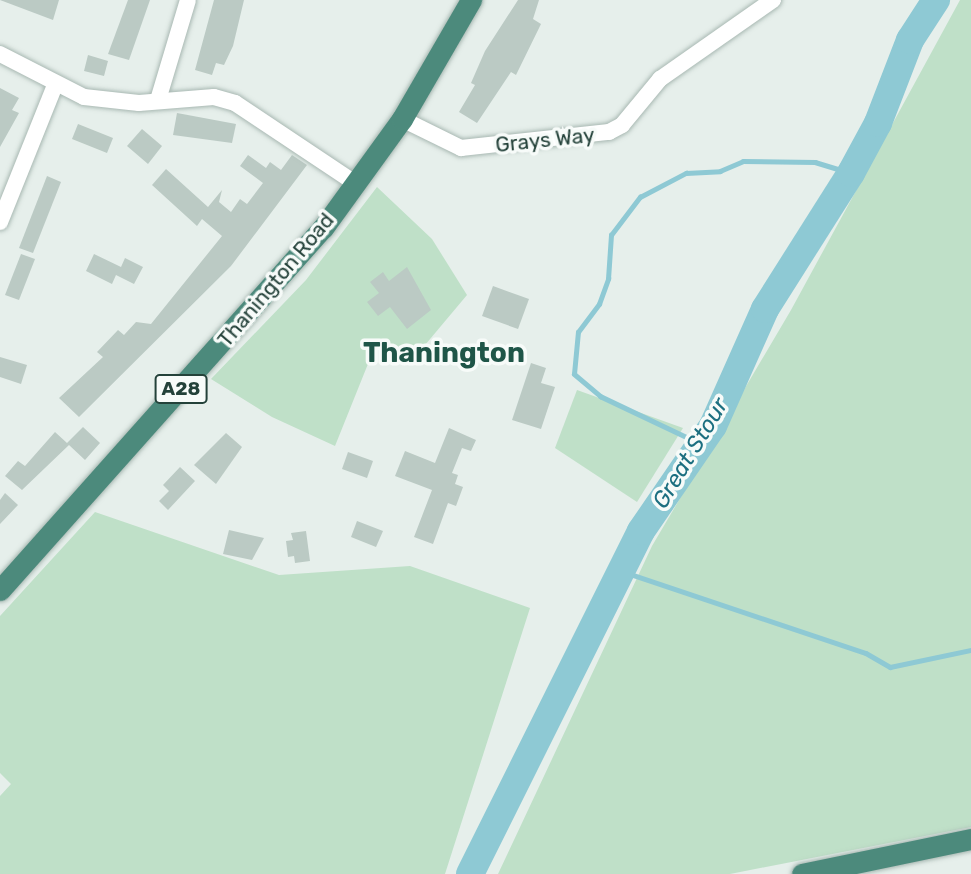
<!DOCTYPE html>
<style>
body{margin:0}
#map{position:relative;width:971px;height:874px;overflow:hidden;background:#e6efeb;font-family:Rubik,sans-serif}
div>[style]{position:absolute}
.green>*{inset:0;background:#bfe0c8}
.stream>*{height:4.5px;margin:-2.25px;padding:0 2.25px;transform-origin:2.25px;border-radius:2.25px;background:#8ec9d4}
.river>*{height:28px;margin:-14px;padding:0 14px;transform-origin:14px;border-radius:14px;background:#8ec9d4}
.building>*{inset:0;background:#bbcac4}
.roads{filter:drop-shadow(0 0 2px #a8b8b2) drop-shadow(0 0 2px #a8b8b2)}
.minor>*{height:16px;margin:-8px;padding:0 8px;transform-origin:8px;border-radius:8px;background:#fff}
.trunk>*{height:21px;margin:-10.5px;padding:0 10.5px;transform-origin:10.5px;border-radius:10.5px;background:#4c8a7c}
span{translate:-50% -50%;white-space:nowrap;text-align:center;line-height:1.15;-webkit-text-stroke:7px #f7fbf9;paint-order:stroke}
.shield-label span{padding:2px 5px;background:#f7fbf9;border:2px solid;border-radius:5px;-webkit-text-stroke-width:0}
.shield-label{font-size:19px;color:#24423a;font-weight:700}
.street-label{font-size:21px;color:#24423a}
.water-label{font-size:23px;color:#1c6f80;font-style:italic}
.district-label{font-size:28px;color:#1f5548;font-weight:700}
</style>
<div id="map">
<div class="green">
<div style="clip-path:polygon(960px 0,971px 0,971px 827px,730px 874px,498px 874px,652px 546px,791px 310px)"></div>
<div style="clip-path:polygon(377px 187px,432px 239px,467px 295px,420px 351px,376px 344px,335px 446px,272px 417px,211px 379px,306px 280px)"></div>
<div style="clip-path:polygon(577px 390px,683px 428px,637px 502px,555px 448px)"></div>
<div style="clip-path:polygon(95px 512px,279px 575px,410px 566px,530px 608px,445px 874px,0 874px,0 796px,11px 784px,0 773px,0 616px)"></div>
</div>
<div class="stream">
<div style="left:700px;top:444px;width:110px;rotate:-154.6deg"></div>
<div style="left:601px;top:397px;width:35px;rotate:-140deg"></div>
<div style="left:574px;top:374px;width:42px;rotate:-84.6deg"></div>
<div style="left:578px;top:332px;width:35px;rotate:-53deg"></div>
<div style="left:599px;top:304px;width:27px;rotate:-70deg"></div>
<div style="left:608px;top:279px;width:44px;rotate:-86.1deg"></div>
<div style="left:611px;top:235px;width:48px;rotate:-52.7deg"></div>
<div style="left:640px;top:197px;width:52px;rotate:-27.6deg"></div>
<div style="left:686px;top:173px;width:34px;rotate:-3deg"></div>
<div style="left:720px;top:171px;width:25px;rotate:-23deg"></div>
<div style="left:743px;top:161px;width:72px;rotate:0.8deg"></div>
<div style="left:815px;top:162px;width:38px;rotate:17deg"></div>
<div style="left:621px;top:571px;width:258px;rotate:18.5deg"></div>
<div style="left:866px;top:653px;width:28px;rotate:30deg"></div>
<div style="left:890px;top:667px;width:83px;rotate:-11.9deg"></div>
</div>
<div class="river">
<div style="left:470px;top:874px;width:383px;rotate:-63.5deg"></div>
<div style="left:641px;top:531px;width:127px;rotate:-55.6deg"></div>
<div style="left:713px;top:426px;width:128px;rotate:-66deg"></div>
<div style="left:765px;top:309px;width:161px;rotate:-57.7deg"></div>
<div style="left:851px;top:173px;width:57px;rotate:-61.6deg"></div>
<div style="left:878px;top:123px;width:89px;rotate:-68.9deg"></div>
<div style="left:910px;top:40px;width:48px;rotate:-57deg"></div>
</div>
<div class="building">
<div style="clip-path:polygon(0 0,59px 0,53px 20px)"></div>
<div style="clip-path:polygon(128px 0,150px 0,129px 60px,108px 54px)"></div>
<div style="clip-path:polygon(214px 0,244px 0,233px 46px,224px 65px,216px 63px,212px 75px,195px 70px)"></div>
<div style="clip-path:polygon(518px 0,539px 0,533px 19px,541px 24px,516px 75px,511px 72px,477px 123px,459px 112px,475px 85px,471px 83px,485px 51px)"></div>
<div style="clip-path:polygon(88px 55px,108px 61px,104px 76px,84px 71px)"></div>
<div style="clip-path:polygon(0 88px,19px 98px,12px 110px,19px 113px,0 147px)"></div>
<div style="clip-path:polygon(177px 113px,236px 124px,232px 143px,173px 135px)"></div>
<div style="clip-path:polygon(78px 124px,113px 138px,107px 153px,72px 139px)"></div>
<div style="clip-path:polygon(142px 129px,162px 146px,148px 164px,127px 146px)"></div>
<div style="clip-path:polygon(248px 155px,266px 168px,270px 162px,281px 170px,292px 155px,307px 165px,231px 266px,79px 417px,59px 398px,103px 357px,97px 352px,118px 330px,124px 335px,136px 322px,151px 324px,222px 236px,202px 219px,197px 226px,152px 185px,166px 169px,208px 207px,222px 190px,219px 202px,231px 212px,240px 199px,247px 204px,263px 183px,240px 166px)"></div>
<div style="clip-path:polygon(47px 176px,61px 182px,33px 253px,19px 248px)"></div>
<div style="clip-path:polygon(21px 254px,35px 259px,19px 300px,5px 295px)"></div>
<div style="clip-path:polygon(94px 254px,121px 267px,125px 258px,143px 267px,134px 284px,116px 275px,112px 284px,86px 271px)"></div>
<div style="clip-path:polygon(407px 267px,431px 310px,407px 329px,390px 307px,378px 316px,367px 302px,379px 293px,370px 282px,383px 272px,389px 281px)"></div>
<div style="clip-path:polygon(493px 286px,529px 299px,518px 329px,482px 316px)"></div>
<div style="clip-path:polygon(0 357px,27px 365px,21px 384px,0 377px)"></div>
<div style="clip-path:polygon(531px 363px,546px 368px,541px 383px,555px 387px,541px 429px,512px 420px)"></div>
<div style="clip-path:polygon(83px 427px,100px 443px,85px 460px,69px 445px,22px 490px,5px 476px,18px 461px,25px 466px,55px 432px,67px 443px)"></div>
<div style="clip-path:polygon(449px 428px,476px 440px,471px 451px,462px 448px,452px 473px,458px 475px,455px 484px,463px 487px,456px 506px,448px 503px,433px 544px,414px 537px,432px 490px,395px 476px,405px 451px,435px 463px)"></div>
<div style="clip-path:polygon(226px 433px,242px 447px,216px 484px,194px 465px)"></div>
<div style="clip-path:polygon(348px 452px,373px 461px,367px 478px,342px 469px)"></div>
<div style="clip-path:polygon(180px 467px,195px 481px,168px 510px,159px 501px,169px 491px,163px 485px)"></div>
<div style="clip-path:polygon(5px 493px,18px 505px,0 524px,0 500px)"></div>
<div style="clip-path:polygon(357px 521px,383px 531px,376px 547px,351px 537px)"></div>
<div style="clip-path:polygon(229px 530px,264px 538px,252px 560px,223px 554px)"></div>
<div style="clip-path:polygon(306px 531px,310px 561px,295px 563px,294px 556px,288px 557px,286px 541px,293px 540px,291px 533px)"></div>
</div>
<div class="roads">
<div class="minor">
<div style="left:0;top:54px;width:94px;rotate:27.1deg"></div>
<div style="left:84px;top:97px;width:55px;rotate:6.2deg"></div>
<div style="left:139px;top:103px;width:75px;rotate:-4.6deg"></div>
<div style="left:214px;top:97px;width:22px;rotate:16deg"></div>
<div style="left:235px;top:103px;width:144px;rotate:33.7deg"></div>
<div style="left:158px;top:100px;width:104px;rotate:-73.3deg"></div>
<div style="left:402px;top:119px;width:66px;rotate:26.2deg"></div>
<div style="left:461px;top:148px;width:149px;rotate:-6.2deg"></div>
<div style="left:609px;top:132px;width:15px;rotate:-28deg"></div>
<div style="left:622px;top:125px;width:60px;rotate:-50.4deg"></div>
<div style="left:660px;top:79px;width:138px;rotate:-35deg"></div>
<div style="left:0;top:222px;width:148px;rotate:-68.1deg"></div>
</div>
<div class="trunk">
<div style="left:0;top:590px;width:485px;rotate:-48.3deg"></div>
<div style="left:323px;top:228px;width:135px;rotate:-54.1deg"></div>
<div style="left:402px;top:119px;width:138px;rotate:-59.9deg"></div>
<div style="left:802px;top:874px;width:173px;rotate:-11.7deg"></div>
</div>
</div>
<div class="shield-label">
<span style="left:181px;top:389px">A28</span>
</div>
<div class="street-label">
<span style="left:545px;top:140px;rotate:-6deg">Grays Way</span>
<span style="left:276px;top:280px;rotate:-50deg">Thanington Road</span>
</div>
<div class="water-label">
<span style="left:690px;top:453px;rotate:-59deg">Great Stour</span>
</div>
<div class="district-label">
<span style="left:444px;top:353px">Thanington</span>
</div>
</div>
